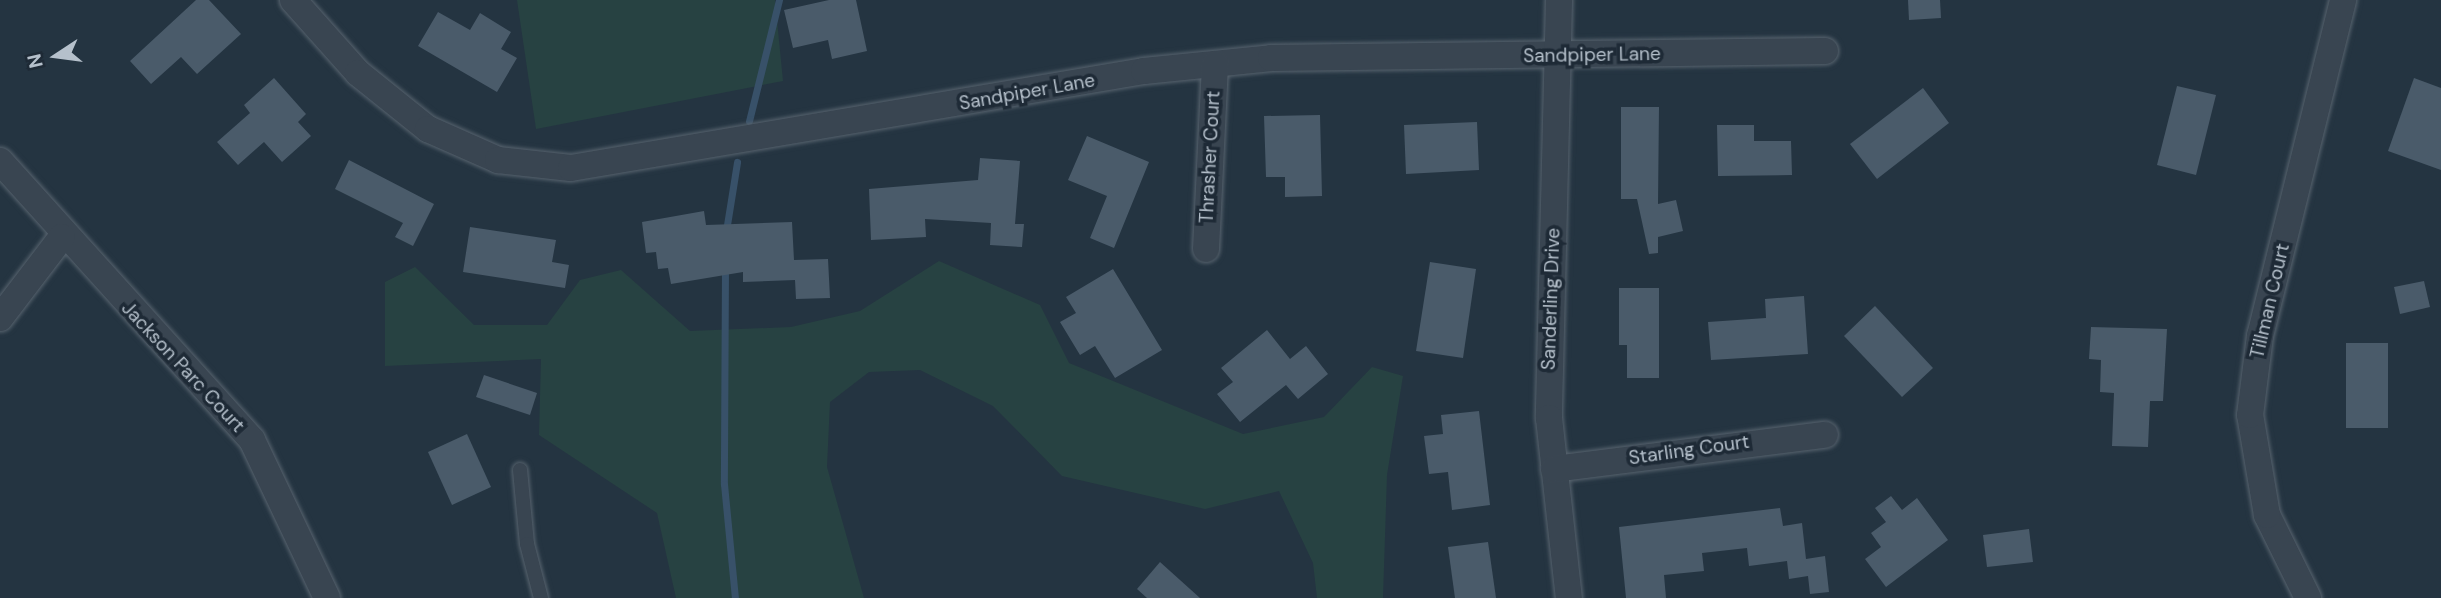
<!DOCTYPE html>
<style>
body{margin:0}
#map{position:relative;width:2441px;height:598px;overflow:hidden;background:#243441;font-family:"DM Sans",sans-serif}
div>[style]{position:absolute}
.green>*{inset:0;background:#274242}
.stream>*{height:7px;margin:-3.5px;padding:0 3.5px;transform-origin:3.5px;border-radius:3.5px;background:#385169}
.building>*{inset:0;background:#4a5b6a}
.roads{filter:drop-shadow(0 0 2px #57636e) drop-shadow(0 0 2px #57636e)}
.service>*{height:14px;margin:-7px;padding:0 7px;transform-origin:7px;border-radius:7px;background:#394551}
.minor>*{height:26px;margin:-13px;padding:0 13px;transform-origin:13px;border-radius:13px;background:#394551}
span{translate:-50% -50%;white-space:nowrap;text-align:center;line-height:1.15;-webkit-text-stroke:7px #1e2a36;paint-order:stroke}
.street-label{font-size:19px;color:#b5c0cb}
.north{position:absolute;left:21px;top:21px;width:70px;height:70px;-webkit-text-stroke:5px #1e2a36;paint-order:stroke;rotate:257deg;font-size:19px;font-weight:700;line-height:28px;text-align:center;color:#b5c0cb}
.north::after{content:'';display:block;margin:auto;width:24px;height:32px;background:#b5c0cb;clip-path:polygon(50% 0,100% 100%,50% 72%,0 100%)}
</style>
<div id="map">
<div class="green">
<div style="clip-path:polygon(517px 0,775px 0,783px 81px,536px 129px)"></div>
<div style="clip-path:polygon(939px 261px,1040px 305px,1069px 363px,1243px 434px,1324px 417px,1372px 367px,1403px 376px,1387px 475px,1383px 598px,1317px 598px,1313px 563px,1279px 491px,1205px 509px,1062px 476px,993px 406px,920px 370px,869px 372px,830px 402px,827px 467px,864px 598px,676px 598px,657px 513px,539px 435px,541px 359px,385px 366px,385px 282px,415px 267px,474px 325px,547px 325px,580px 280px,621px 270px,690px 331px,791px 327px,860px 311px)"></div>
</div>
<div class="stream">
<div style="left:749px;top:121px;width:125px;rotate:-76.1deg"></div>
<div style="left:726px;top:231px;width:70px;rotate:-80.9deg"></div>
<div style="left:725px;top:267px;width:217px;rotate:90.3deg"></div>
<div style="left:724px;top:484px;width:115px;rotate:84.5deg"></div>
</div>
<div class="building">
<div style="clip-path:polygon(196px 0,209px 0,241px 34px,197px 74px,181px 57px,151px 84px,130px 61px)"></div>
<div style="clip-path:polygon(829px 0,856px 0,867px 51px,832px 59px,828px 40px,793px 48px,784px 10px)"></div>
<div style="clip-path:polygon(1908px 0,1940px 0,1941px 18px,1909px 20px)"></div>
<div style="clip-path:polygon(438px 12px,470px 30px,480px 13px,511px 32px,501px 49px,517px 58px,497px 92px,418px 46px)"></div>
<div style="clip-path:polygon(274px 78px,306px 114px,298px 122px,311px 136px,282px 162px,264px 142px,238px 165px,217px 142px,250px 113px,244px 105px)"></div>
<div style="clip-path:polygon(2414px 78px,2441px 88px,2441px 170px,2388px 151px)"></div>
<div style="clip-path:polygon(2177px 86px,2216px 95px,2196px 175px,2157px 165px)"></div>
<div style="clip-path:polygon(1923px 88px,1949px 123px,1877px 179px,1850px 144px)"></div>
<div style="clip-path:polygon(1621px 107px,1659px 107px,1658px 204px,1676px 200px,1683px 231px,1658px 237px,1658px 253px,1649px 254px,1637px 199px,1621px 199px)"></div>
<div style="clip-path:polygon(1320px 115px,1322px 196px,1285px 197px,1285px 177px,1266px 177px,1264px 116px)"></div>
<div style="clip-path:polygon(1477px 122px,1479px 170px,1406px 174px,1404px 125px)"></div>
<div style="clip-path:polygon(1717px 125px,1754px 125px,1754px 141px,1791px 141px,1792px 175px,1718px 176px)"></div>
<div style="clip-path:polygon(1087px 136px,1149px 162px,1114px 248px,1090px 238px,1107px 196px,1068px 180px)"></div>
<div style="clip-path:polygon(980px 158px,1020px 161px,1015px 224px,1024px 224px,1022px 247px,990px 245px,991px 223px,925px 219px,926px 237px,871px 240px,869px 189px,978px 180px)"></div>
<div style="clip-path:polygon(349px 160px,434px 204px,413px 246px,395px 237px,403px 223px,335px 189px)"></div>
<div style="clip-path:polygon(704px 211px,706px 225px,792px 222px,794px 260px,828px 259px,830px 298px,796px 299px,795px 280px,743px 282px,743px 272px,671px 284px,668px 268px,658px 269px,656px 252px,646px 253px,642px 222px)"></div>
<div style="clip-path:polygon(470px 227px,556px 240px,552px 262px,569px 265px,565px 288px,463px 272px)"></div>
<div style="clip-path:polygon(1430px 262px,1476px 269px,1463px 358px,1416px 351px)"></div>
<div style="clip-path:polygon(1113px 269px,1162px 350px,1115px 378px,1095px 346px,1080px 355px,1060px 322px,1076px 313px,1066px 297px)"></div>
<div style="clip-path:polygon(2424px 281px,2430px 307px,2400px 314px,2394px 287px)"></div>
<div style="clip-path:polygon(1619px 288px,1659px 288px,1659px 378px,1627px 378px,1627px 345px,1619px 345px)"></div>
<div style="clip-path:polygon(1804px 296px,1808px 354px,1711px 360px,1708px 322px,1766px 318px,1765px 299px)"></div>
<div style="clip-path:polygon(1875px 306px,1933px 368px,1902px 397px,1844px 336px)"></div>
<div style="clip-path:polygon(2091px 327px,2167px 329px,2163px 401px,2150px 401px,2148px 447px,2112px 446px,2114px 393px,2100px 392px,2101px 360px,2089px 359px)"></div>
<div style="clip-path:polygon(1267px 330px,1290px 359px,1306px 346px,1328px 374px,1298px 399px,1286px 385px,1240px 422px,1217px 394px,1233px 382px,1221px 368px)"></div>
<div style="clip-path:polygon(2346px 343px,2388px 343px,2388px 428px,2346px 428px)"></div>
<div style="clip-path:polygon(484px 375px,537px 393px,530px 415px,476px 397px)"></div>
<div style="clip-path:polygon(1479px 411px,1490px 505px,1452px 510px,1448px 472px,1429px 474px,1424px 436px,1443px 434px,1441px 415px)"></div>
<div style="clip-path:polygon(467px 434px,491px 487px,452px 505px,428px 452px)"></div>
<div style="clip-path:polygon(1891px 496px,1902px 510px,1917px 498px,1948px 540px,1886px 587px,1865px 559px,1881px 547px,1871px 533px,1886px 522px,1875px 508px)"></div>
<div style="clip-path:polygon(1780px 508px,1783px 526px,1802px 523px,1806px 559px,1825px 556px,1829px 592px,1810px 594px,1808px 576px,1789px 579px,1787px 561px,1749px 566px,1747px 548px,1702px 553px,1704px 571px,1664px 575px,1666px 598px,1626px 598px,1619px 527px)"></div>
<div style="clip-path:polygon(2029px 529px,2033px 562px,1987px 567px,1983px 535px)"></div>
<div style="clip-path:polygon(1488px 542px,1496px 598px,1455px 598px,1448px 547px)"></div>
<div style="clip-path:polygon(1160px 562px,1200px 598px,1147px 598px,1137px 589px)"></div>
</div>
<div class="roads">
<div class="service">
<div style="left:520px;top:470px;width:74px;rotate:84.6deg"></div>
<div style="left:527px;top:544px;width:56px;rotate:75.5deg"></div>
</div>
<div class="minor">
<div style="left:293px;top:0;width:98px;rotate:48.3deg"></div>
<div style="left:358px;top:73px;width:90px;rotate:38.7deg"></div>
<div style="left:428px;top:129px;width:77px;rotate:23.9deg"></div>
<div style="left:498px;top:160px;width:73px;rotate:6.3deg"></div>
<div style="left:571px;top:168px;width:581px;rotate:-9.61deg"></div>
<div style="left:1144px;top:71px;width:128px;rotate:-5.8deg"></div>
<div style="left:1271px;top:58px;width:554px;rotate:-0.72deg"></div>
<div style="left:1559px;top:0;width:418px;rotate:91.4deg"></div>
<div style="left:1549px;top:418px;width:181px;rotate:83.7deg"></div>
<div style="left:0;top:161px;width:376px;rotate:47.9deg"></div>
<div style="left:252px;top:440px;width:175px;rotate:64.6deg"></div>
<div style="left:1206px;top:249px;width:185px;rotate:-87.2deg"></div>
<div style="left:0;top:318px;width:102px;rotate:-52.6deg"></div>
<div style="left:1554px;top:469px;width:273px;rotate:-7.2deg"></div>
<div style="left:2308px;top:598px;width:93px;rotate:-116.3deg"></div>
<div style="left:2267px;top:515px;width:101px;rotate:-99.6deg"></div>
<div style="left:2250px;top:415px;width:80px;rotate:-82.8deg"></div>
<div style="left:2260px;top:336px;width:346px;rotate:-76.1deg"></div>
</div>
</div>
<div class="street-label">
<span style="left:1592px;top:55px;rotate:-1deg">Sandpiper Lane</span>
<span style="left:1027px;top:92px;rotate:-10deg">Sandpiper Lane</span>
<span style="left:1210px;top:157px;rotate:-87deg">Thrasher Court</span>
<span style="left:1551px;top:299px;rotate:-88deg">Sanderling Drive</span>
<span style="left:2270px;top:301px;rotate:-77deg">Tillman Court</span>
<span style="left:183px;top:367px;rotate:47deg">Jackson Parc Court</span>
<span style="left:1689px;top:450px;rotate:-8deg">Starling Court</span>
</div>
<div class="north">N</div>
</div>
